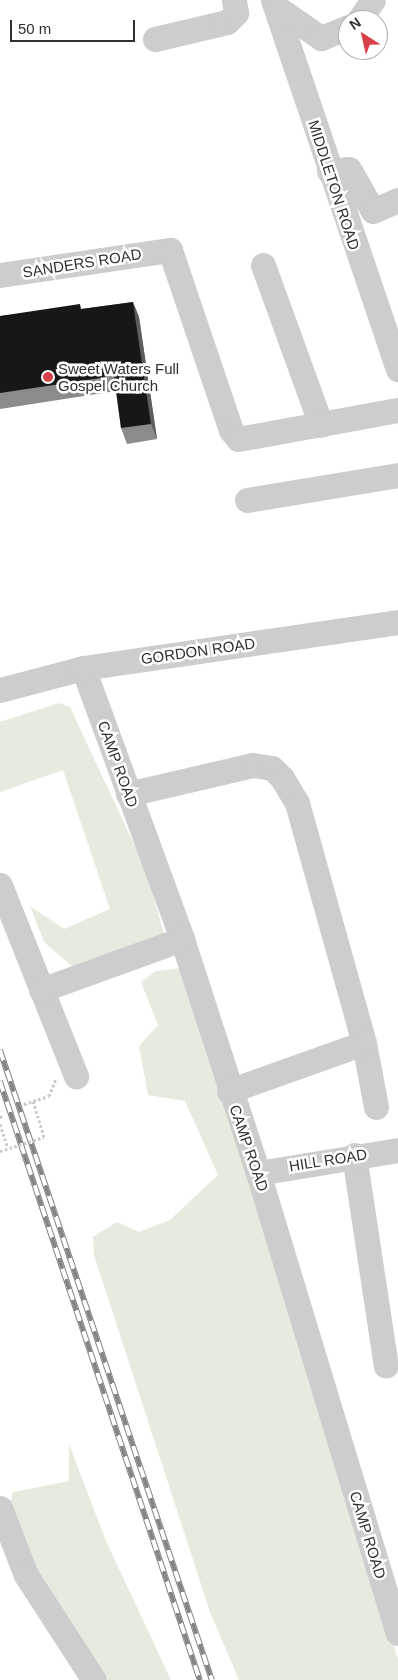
<!DOCTYPE html>
<style>
body{margin:0}
#map{position:relative;width:398px;height:1680px;overflow:hidden;background:#fff;font-family:Arial,sans-serif}
div>[style]{position:absolute}
.green>*{inset:0;background:#e5ebdf}
.path>*{height:3px;margin-top:-1.5px;transform-origin:0;background:repeating-linear-gradient(90deg,#cacaca 0 2.5px,transparent 0 5px)}
.minor>*{height:25px;margin:-12.5px;padding:0 12.5px;transform-origin:12.5px;border-radius:12.5px;background:#cdcdcd}
.rail>*{height:5.5px;margin-top:-2.75px;transform-origin:0;background:repeating-linear-gradient(90deg,#fff 0 11px,#858585 0 22px);box-sizing:border-box;border-block:1px solid #858585}
.path-bridge>*{height:3px;margin-top:-1.5px;transform-origin:0;background:repeating-linear-gradient(90deg,#cacaca 0 2.5px,transparent 0 5px)}
.wall>*{inset:0;background:#8b8b8b}
.shaded-wall>*{inset:0;background:#5d5d5d}
.building>*{inset:0;background:#171717}
.dots>*{width:14px;height:14px;translate:-50% -50%;box-sizing:border-box;border:2px solid #fff;border-radius:50%}
span{translate:-50% -50%;white-space:nowrap;text-align:center;line-height:1.15;-webkit-text-stroke:5px #fff;paint-order:stroke}
.street-label{font-size:15px;color:#303030}
.poi-label{font-size:15px;color:#303030}
.left{translate:0 -50%;text-align:left}
.north{position:absolute;left:338px;top:10px;width:50px;height:50px;box-sizing:border-box;background:#fff;border:1px solid #acacac;border-radius:50%;rotate:325deg;font-size:14px;font-weight:700;line-height:20px;text-align:center;color:#303030}
.north::after{content:'';display:block;margin:auto;width:18px;height:22px;background:#d84047;clip-path:polygon(50% 0,100% 100%,50% 72%,0 100%)}
.scale{position:absolute;left:10px;top:20px;width:125px;height:22px;box-sizing:border-box;border:2px solid #303030;border-top:0;padding-left:6px;font-size:15px;line-height:18px;white-space:nowrap;color:#303030;-webkit-text-stroke:4px #fff;paint-order:stroke}
</style>
<div id="map">
<div class="green">
<div style="clip-path:polygon(59px 703px,70px 707px,146px 870px,164px 934px,73px 967px,44px 942px,30px 906px,64px 929px,110px 909px,63px 770px,0 792px,0 722px)"></div>
<div style="clip-path:polygon(182px 968px,370px 1565px,398px 1660px,398px 1680px,239px 1680px,210px 1612px,94px 1255px,93px 1237px,117px 1222px,139px 1232px,170px 1220px,218px 1175px,185px 1101px,148px 1095px,139px 1046px,158px 1025px,141px 982px,156px 971px)"></div>
<div style="clip-path:polygon(69px 1444px,106px 1541px,171px 1680px,104px 1680px,37px 1577px,10px 1503px,13px 1492px,69px 1481px)"></div>
</div>
<div class="path">
<div style="left:33px;top:1101px;width:38px;rotate:73deg"></div>
<div style="left:24px;top:1104px;width:26px;rotate:-18deg"></div>
<div style="left:49px;top:1096px;width:18px;rotate:-68deg"></div>
<div style="left:0;top:1117px;width:5px;rotate:-22deg"></div>
<div style="left:0;top:1124px;width:25px;rotate:72deg"></div>
</div>
<div class="minor">
<div style="left:273px;top:0;width:390px;rotate:71.3deg"></div>
<div style="left:276px;top:7px;width:55px;rotate:34.6deg"></div>
<div style="left:321px;top:38px;width:29px;rotate:-22deg"></div>
<div style="left:359px;top:20px;width:24px;rotate:-55deg"></div>
<div style="left:155px;top:39px;width:74px;rotate:-13.3deg"></div>
<div style="left:227px;top:22px;width:13px;rotate:-45deg"></div>
<div style="left:236px;top:13px;width:13px;rotate:-99deg"></div>
<div style="left:329px;top:171px;width:20px;rotate:-6deg"></div>
<div style="left:349px;top:169px;width:48px;rotate:60.3deg"></div>
<div style="left:373px;top:211px;width:27px;rotate:-24deg"></div>
<div style="left:263px;top:265px;width:170px;rotate:70.1deg"></div>
<div style="left:0;top:275px;width:172px;rotate:-8.4deg"></div>
<div style="left:170px;top:250px;width:190px;rotate:71.3deg"></div>
<div style="left:231px;top:430px;width:11px;rotate:52deg"></div>
<div style="left:238px;top:439px;width:163px;rotate:-10.3deg"></div>
<div style="left:247px;top:500px;width:153px;rotate:-9.4deg"></div>
<div style="left:83px;top:668px;width:289px;rotate:69.9deg"></div>
<div style="left:182px;top:939px;width:246px;rotate:72deg"></div>
<div style="left:258px;top:1173px;width:481px;rotate:73.1deg"></div>
<div style="left:0;top:690px;width:86px;rotate:-14.8deg"></div>
<div style="left:83px;top:668px;width:318px;rotate:-8.3deg"></div>
<div style="left:128px;top:794px;width:128px;rotate:-13.1deg"></div>
<div style="left:253px;top:765px;width:19px;rotate:9deg"></div>
<div style="left:272px;top:768px;width:14px;rotate:45deg"></div>
<div style="left:282px;top:778px;width:29px;rotate:59deg"></div>
<div style="left:297px;top:803px;width:249px;rotate:74.4deg"></div>
<div style="left:364px;top:1043px;width:65px;rotate:79.4deg"></div>
<div style="left:0;top:885px;width:206px;rotate:68.3deg"></div>
<div style="left:41px;top:990px;width:150px;rotate:-19.9deg"></div>
<div style="left:229px;top:1091px;width:143px;rotate:-19.6deg"></div>
<div style="left:354px;top:1155px;width:213px;rotate:81.4deg"></div>
<div style="left:258px;top:1173px;width:142px;rotate:-9.3deg"></div>
<div style="left:0;top:1508px;width:72px;rotate:68.8deg"></div>
<div style="left:26px;top:1575px;width:125px;rotate:57.1deg"></div>
</div>
<div class="rail">
<div style="left:0;top:1050px;width:665px;rotate:71.4deg"></div>
<div style="left:0;top:1081px;width:632px;rotate:71.54deg"></div>
</div>
<div class="path-bridge">
<div style="left:0;top:1151px;width:46px;rotate:-17.7deg"></div>
</div>
<div class="wall">
<div style="clip-path:polygon(133px 302px,139px 317px,157px 439px,127px 444px,121px 428px,116px 391px,0 409px,0 316px,82px 309px)"></div>
</div>
<div class="shaded-wall">
<div style="clip-path:polygon(133px 302px,139px 317px,157px 439px,151px 424px)"></div>
</div>
<div class="building">
<div style="clip-path:polygon(133px 302px,151px 424px,121px 428px,114px 376px,0 393px,0 316px,80px 304px,81px 309px)"></div>
</div>
<div class="dots">
<div style="left:48px;top:377px;background:#d84047"></div>
</div>
<div class="street-label">
<span style="left:334px;top:185px;rotate:72deg">MIDDLETON ROAD</span>
<span style="left:82px;top:263px;rotate:-9deg">SANDERS ROAD</span>
<span style="left:198px;top:651px;rotate:-8deg">GORDON ROAD</span>
<span style="left:118px;top:764px;rotate:70deg">CAMP ROAD</span>
<span style="left:249px;top:1148px;rotate:71deg">CAMP ROAD</span>
<span style="left:328px;top:1160px;rotate:-9deg">HILL ROAD</span>
<span style="left:368px;top:1535px;rotate:73deg">CAMP ROAD</span>
</div>
<div class="poi-label">
<span class="left" style="left:58px;top:377px">Sweet Waters Full<br>Gospel Church</span>
</div>
<div class="north">N</div>
<div class="scale">50 m</div>
</div>
